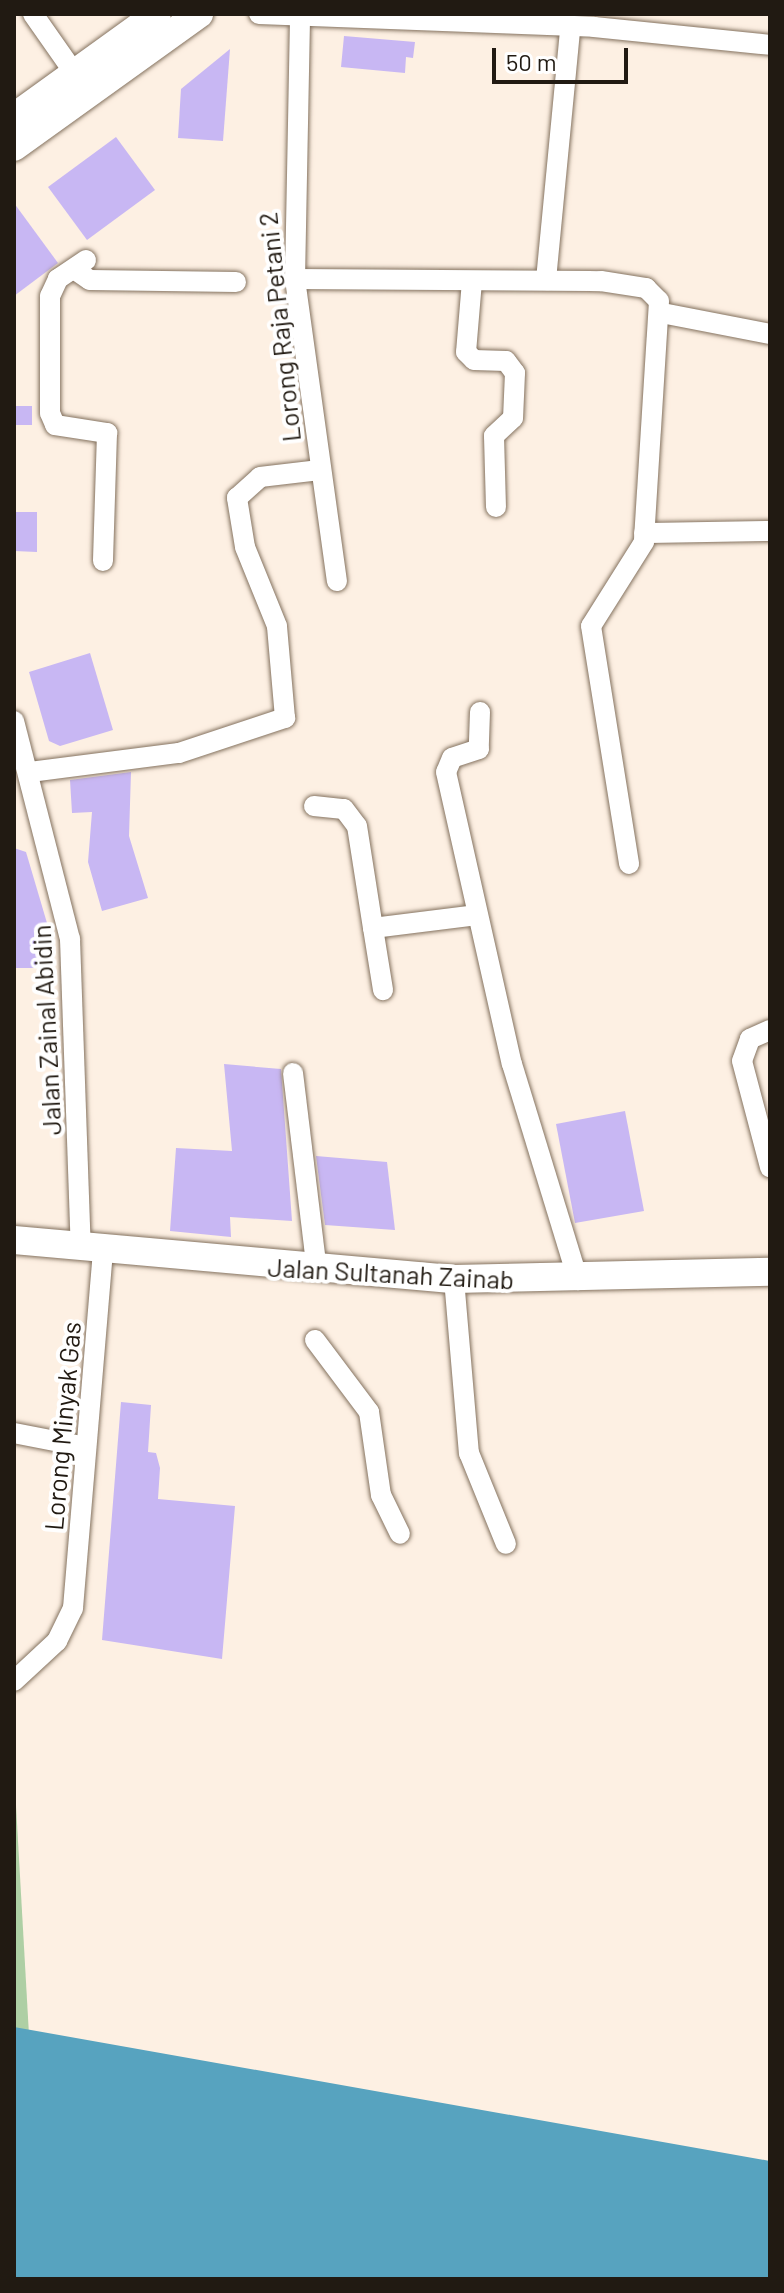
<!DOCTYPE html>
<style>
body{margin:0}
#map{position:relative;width:784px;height:2293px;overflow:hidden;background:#fdf0e3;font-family:Barlow,sans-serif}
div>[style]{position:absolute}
.green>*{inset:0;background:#aecfa4}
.water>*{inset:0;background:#57a3bf}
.building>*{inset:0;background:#c8b7f3}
.roads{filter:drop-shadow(0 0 2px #84725f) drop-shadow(0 0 2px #84725f)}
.street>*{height:20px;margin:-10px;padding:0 10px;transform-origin:10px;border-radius:10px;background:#fff}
.secondary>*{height:28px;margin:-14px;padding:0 14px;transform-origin:14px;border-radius:14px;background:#fff}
span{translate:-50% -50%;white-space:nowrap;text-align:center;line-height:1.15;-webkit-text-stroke:8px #fff;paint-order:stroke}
.street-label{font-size:26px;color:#211a12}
.frame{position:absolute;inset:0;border:16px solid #211a12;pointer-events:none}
.scale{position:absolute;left:492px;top:48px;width:136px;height:36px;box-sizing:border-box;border:4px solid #211a12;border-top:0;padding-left:10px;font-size:24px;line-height:28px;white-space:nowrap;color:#211a12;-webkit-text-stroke:6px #fff;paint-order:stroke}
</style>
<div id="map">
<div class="green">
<div style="clip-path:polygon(14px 1770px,29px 2035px,14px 2027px)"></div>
</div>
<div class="water">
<div style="clip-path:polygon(14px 2027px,770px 2161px,770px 2279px,14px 2279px)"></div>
</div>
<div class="building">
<div style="clip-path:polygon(344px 36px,415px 42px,413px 58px,406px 57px,405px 73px,341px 67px)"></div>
<div style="clip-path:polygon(230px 49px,223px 141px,178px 138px,181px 89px)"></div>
<div style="clip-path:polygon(116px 137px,155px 190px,87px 240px,48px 187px)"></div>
<div style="clip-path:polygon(14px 203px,58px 263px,14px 296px)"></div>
<div style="clip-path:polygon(14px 406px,32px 406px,32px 425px,14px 425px)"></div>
<div style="clip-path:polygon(14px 512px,37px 512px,37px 552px,14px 551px)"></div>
<div style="clip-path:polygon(90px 653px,113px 730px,60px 746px,49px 741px,29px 672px)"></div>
<div style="clip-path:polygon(131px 772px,129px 836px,148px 898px,102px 911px,88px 862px,92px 812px,72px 813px,70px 780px)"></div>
<div style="clip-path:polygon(14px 848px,26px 852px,47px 923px,47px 968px,14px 968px)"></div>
<div style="clip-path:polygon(224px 1064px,281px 1069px,292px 1221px,230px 1217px,231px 1237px,170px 1231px,176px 1148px,232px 1151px)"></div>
<div style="clip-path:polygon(625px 1111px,644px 1211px,575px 1223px,556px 1124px)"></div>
<div style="clip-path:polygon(316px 1156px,387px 1162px,395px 1230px,325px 1225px)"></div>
<div style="clip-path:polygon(121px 1402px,151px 1405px,148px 1452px,156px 1453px,160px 1468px,158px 1499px,235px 1506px,222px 1659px,102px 1640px)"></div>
</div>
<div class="roads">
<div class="street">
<div style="left:33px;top:14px;width:73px;rotate:55deg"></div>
<div style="left:259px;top:14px;width:335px;rotate:2.2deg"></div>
<div style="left:594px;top:27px;width:177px;rotate:5.8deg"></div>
<div style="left:300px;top:19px;width:260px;rotate:91.1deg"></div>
<div style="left:295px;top:279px;width:305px;rotate:82.1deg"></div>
<div style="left:86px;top:260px;width:34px;rotate:146deg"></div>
<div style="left:58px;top:279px;width:19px;rotate:115deg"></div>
<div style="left:50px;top:296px;width:117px;rotate:90deg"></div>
<div style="left:50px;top:413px;width:13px;rotate:67deg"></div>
<div style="left:55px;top:425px;width:53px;rotate:8.7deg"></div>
<div style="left:107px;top:433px;width:128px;rotate:91.8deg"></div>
<div style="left:74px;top:269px;width:19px;rotate:35deg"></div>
<div style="left:90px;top:280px;width:146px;rotate:0.8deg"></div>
<div style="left:295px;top:279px;width:306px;rotate:0.4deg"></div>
<div style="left:601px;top:281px;width:46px;rotate:8.8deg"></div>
<div style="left:646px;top:288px;width:18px;rotate:45deg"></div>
<div style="left:659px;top:301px;width:241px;rotate:93.6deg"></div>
<div style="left:644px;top:542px;width:99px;rotate:122.2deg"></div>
<div style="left:591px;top:626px;width:241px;rotate:80.9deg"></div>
<div style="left:546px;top:280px;width:252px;rotate:-84.5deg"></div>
<div style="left:472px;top:281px;width:71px;rotate:94.8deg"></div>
<div style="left:466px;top:352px;width:11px;rotate:45deg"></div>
<div style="left:474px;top:360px;width:32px;rotate:2deg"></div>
<div style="left:506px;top:361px;width:15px;rotate:53deg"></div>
<div style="left:515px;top:373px;width:45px;rotate:92.5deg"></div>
<div style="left:513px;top:418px;width:26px;rotate:137deg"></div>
<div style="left:494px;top:436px;width:71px;rotate:88.4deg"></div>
<div style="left:662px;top:313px;width:110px;rotate:11deg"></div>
<div style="left:644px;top:533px;width:126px;rotate:-0.9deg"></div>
<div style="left:480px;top:712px;width:37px;rotate:92deg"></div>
<div style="left:479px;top:749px;width:28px;rotate:162deg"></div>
<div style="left:452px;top:758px;width:15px;rotate:113deg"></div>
<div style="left:446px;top:772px;width:299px;rotate:77.3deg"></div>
<div style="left:512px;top:1064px;width:226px;rotate:73deg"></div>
<div style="left:14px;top:721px;width:225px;rotate:75.6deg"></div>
<div style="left:70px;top:939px;width:308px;rotate:88deg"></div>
<div style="left:30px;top:772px;width:150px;rotate:-7.3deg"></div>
<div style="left:179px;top:753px;width:112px;rotate:-18.3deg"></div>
<div style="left:285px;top:718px;width:92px;rotate:-95deg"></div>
<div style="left:277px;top:626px;width:85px;rotate:-112.1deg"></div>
<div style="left:245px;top:547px;width:50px;rotate:-99.3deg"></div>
<div style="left:237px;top:498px;width:31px;rotate:-42deg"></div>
<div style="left:260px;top:477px;width:60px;rotate:-6.7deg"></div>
<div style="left:314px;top:806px;width:30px;rotate:6deg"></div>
<div style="left:344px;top:809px;width:21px;rotate:53deg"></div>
<div style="left:357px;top:826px;width:103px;rotate:81.1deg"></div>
<div style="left:373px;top:928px;width:105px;rotate:-7.1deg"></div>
<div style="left:373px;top:928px;width:63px;rotate:80.8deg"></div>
<div style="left:770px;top:1030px;width:22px;rotate:156deg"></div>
<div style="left:750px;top:1039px;width:23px;rotate:110deg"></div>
<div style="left:742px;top:1061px;width:110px;rotate:75.2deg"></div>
<div style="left:293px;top:1073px;width:198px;rotate:83.1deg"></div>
<div style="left:454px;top:1279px;width:175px;rotate:85.1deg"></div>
<div style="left:469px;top:1453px;width:98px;rotate:67.9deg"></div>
<div style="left:315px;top:1340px;width:90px;rotate:53.1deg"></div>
<div style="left:369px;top:1412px;width:84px;rotate:81.8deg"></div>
<div style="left:381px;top:1495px;width:43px;rotate:64deg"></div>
<div style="left:14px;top:1433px;width:73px;rotate:11deg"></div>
<div style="left:14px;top:1681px;width:59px;rotate:-42.9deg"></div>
<div style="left:57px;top:1641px;width:37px;rotate:-64deg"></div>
<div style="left:73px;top:1608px;width:360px;rotate:-85.2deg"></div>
</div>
<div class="secondary">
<div style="left:14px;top:117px;width:176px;rotate:-35.8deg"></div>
<div style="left:14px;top:147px;width:228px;rotate:-35.7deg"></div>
<div style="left:14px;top:1240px;width:442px;rotate:5.1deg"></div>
<div style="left:454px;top:1279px;width:316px;rotate:-1.3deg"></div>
</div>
</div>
<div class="street-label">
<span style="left:279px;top:327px;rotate:-96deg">Lorong Raja Petani 2</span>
<span style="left:46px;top:1030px;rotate:-93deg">Jalan Zainal Abidin</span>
<span style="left:391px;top:1273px;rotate:3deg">Jalan Sultanah Zainab</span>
<span style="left:62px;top:1426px;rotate:-85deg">Lorong Minyak Gas</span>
</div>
<div class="frame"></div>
<div class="scale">50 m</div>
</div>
